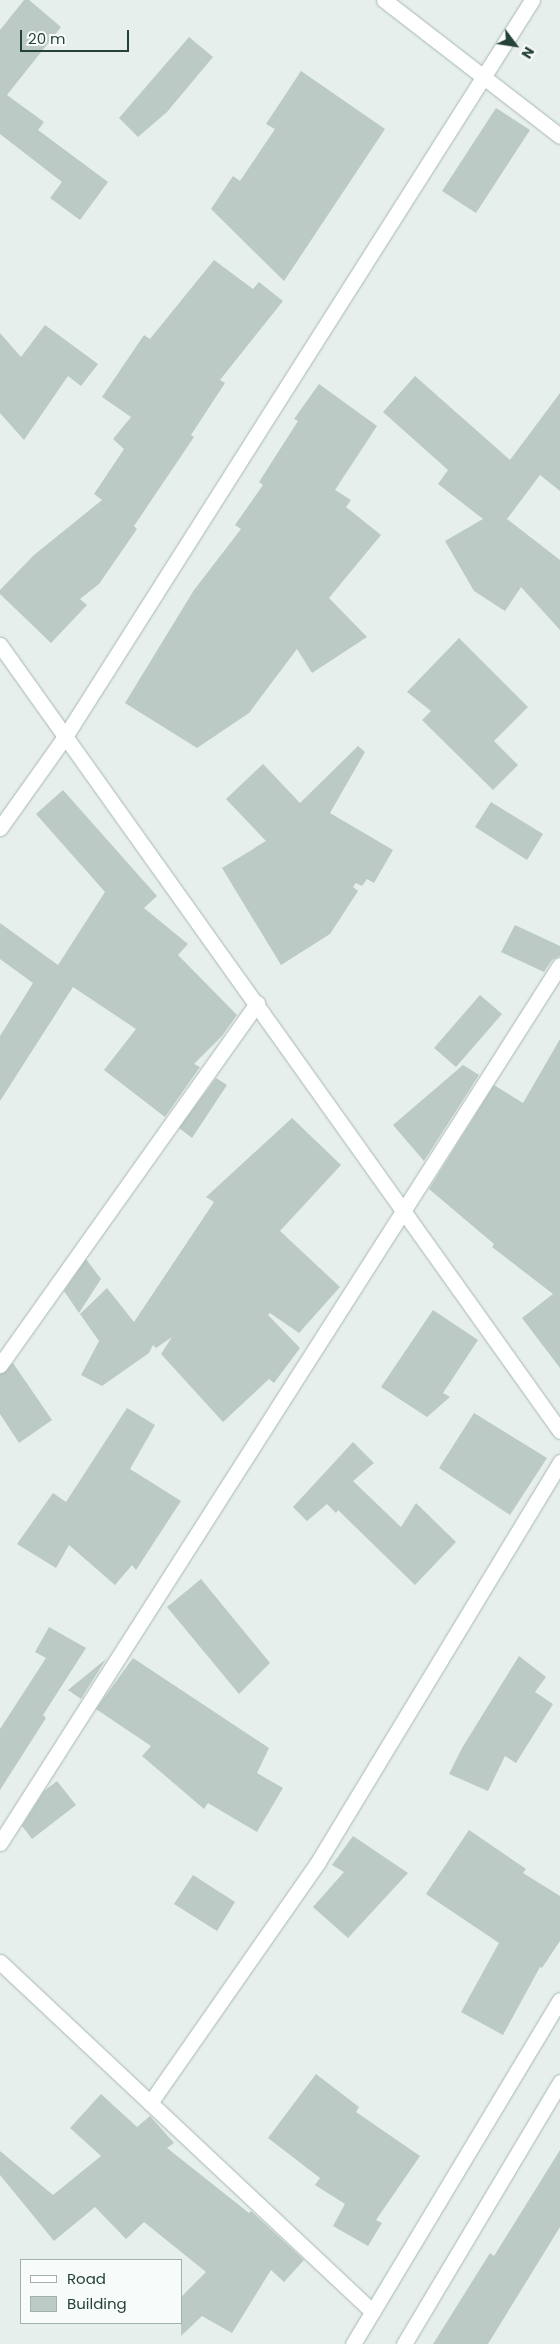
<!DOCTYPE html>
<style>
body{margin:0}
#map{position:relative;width:560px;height:2344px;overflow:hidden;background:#e6efeb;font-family:Poppins,sans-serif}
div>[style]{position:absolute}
.building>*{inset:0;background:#bbcac4}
.roads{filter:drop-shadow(0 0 1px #a8b8b2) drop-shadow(0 0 1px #a8b8b2)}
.minor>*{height:15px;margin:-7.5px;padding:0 7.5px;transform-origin:7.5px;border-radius:7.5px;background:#fff}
.tertiary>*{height:15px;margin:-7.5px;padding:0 7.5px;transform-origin:7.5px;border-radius:7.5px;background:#fff}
.secondary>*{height:15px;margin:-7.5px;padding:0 7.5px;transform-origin:7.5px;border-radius:7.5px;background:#fff}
span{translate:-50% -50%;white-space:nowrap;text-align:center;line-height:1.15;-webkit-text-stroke:5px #f7fbf9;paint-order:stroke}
.legend{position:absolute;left:20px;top:2259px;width:162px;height:65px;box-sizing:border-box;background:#f7fbf9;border:1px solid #a3b1ad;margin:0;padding:6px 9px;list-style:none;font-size:15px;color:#24423a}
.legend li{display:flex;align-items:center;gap:10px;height:25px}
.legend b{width:25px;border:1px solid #a3b1ad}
.north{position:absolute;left:490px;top:20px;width:50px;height:50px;-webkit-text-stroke:4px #f7fbf9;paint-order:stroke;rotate:121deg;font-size:14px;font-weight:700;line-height:20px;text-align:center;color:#24423a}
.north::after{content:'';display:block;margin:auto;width:18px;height:22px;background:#24423a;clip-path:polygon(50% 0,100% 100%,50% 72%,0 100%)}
.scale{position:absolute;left:20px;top:30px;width:109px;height:22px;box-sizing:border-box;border:2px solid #24423a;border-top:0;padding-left:6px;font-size:15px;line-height:18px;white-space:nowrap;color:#24423a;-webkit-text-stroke:4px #f7fbf9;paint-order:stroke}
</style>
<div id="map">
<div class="building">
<div style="clip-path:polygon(24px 0,29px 0,61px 27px,7px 95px,44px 122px,38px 130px,108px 182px,80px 220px,50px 198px,62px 182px,0 134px,0 30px)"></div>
<div style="clip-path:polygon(189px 37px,213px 57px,167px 112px,138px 137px,119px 118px)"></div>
<div style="clip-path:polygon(301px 71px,385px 129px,284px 281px,211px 209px,233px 176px,240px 181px,275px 129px,266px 124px)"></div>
<div style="clip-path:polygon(496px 108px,530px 130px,476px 213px,442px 191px)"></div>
<div style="clip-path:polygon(214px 260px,253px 289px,259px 282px,283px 301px,220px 380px,225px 383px,191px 435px,194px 437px,134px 526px,137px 529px,99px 584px,80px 599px,87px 605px,51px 643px,0 594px,0 590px,34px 555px,102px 500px,94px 494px,124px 449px,113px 439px,131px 417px,102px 397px,144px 335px,150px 339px)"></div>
<div style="clip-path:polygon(45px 325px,98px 364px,81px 386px,68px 376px,24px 440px,0 413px,0 333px,21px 357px)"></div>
<div style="clip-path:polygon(415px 376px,510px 460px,560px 393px,560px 491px,540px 475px,507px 519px,560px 560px,560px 630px,521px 587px,505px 611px,474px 591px,445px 541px,483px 519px,438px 484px,448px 470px,383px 412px)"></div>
<div style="clip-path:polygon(319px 384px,377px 426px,335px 490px,351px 500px,346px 507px,381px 535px,329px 598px,367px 637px,312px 673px,297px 649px,249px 713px,197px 748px,125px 703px,194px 590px,241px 529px,235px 525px,263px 485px,259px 482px,298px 421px,294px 419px)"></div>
<div style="clip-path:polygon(459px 638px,528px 707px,494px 741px,518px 765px,493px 790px,422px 720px,431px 711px,407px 692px)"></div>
<div style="clip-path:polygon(358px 746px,365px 752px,330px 813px,393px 850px,374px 883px,367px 879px,362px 886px,356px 883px,353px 887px,358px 891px,330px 934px,281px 965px,222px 868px,266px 841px,226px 799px,263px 764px,300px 803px)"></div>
<div style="clip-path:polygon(63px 790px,157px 896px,144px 908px,188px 944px,178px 955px,237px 1015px,222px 1036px,194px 1064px,200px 1067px,165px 1117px,104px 1070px,136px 1029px,73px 987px,0 1101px,0 1036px,33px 983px,0 959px,0 923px,58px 965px,105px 892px,36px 814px)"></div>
<div style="clip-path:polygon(491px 802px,543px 834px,527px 860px,475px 827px)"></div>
<div style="clip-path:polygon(515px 925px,560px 946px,560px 956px,552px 960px,544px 972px,501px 952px)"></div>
<div style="clip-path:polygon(480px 995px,502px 1014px,456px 1067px,434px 1048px)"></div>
<div style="clip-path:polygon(560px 1039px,560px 1368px,522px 1318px,553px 1294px,492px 1247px,494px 1244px,429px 1189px,494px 1085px,523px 1103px)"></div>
<div style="clip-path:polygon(463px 1065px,479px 1075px,424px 1161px,393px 1125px)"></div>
<div style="clip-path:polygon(216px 1078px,227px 1085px,192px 1138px,179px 1128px)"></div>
<div style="clip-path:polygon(292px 1118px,341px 1165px,280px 1231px,340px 1287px,299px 1333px,270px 1313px,268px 1315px,300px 1348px,274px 1383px,269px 1379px,223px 1422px,161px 1354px,172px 1337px,156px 1348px,153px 1345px,149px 1353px,102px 1386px,81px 1375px,99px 1341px,80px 1314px,107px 1288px,134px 1322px,214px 1202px,206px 1197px)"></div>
<div style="clip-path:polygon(86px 1259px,101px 1279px,79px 1313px,64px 1291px)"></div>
<div style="clip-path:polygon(433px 1310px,478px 1340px,443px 1393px,450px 1397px,427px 1417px,381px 1387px)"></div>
<div style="clip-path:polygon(13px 1363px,52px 1420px,19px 1443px,0 1414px,0 1374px)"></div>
<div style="clip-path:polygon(127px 1408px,155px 1425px,130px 1469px,181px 1501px,136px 1570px,132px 1565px,115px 1585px,69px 1545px,56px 1568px,17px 1544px,53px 1493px,66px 1502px)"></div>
<div style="clip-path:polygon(474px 1413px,547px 1458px,510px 1515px,439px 1468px)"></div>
<div style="clip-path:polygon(353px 1442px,374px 1463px,353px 1481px,401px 1527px,416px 1503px,456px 1542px,415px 1585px,338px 1510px,336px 1513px,327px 1504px,307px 1521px,293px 1507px)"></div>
<div style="clip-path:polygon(201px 1579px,270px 1663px,239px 1694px,167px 1607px)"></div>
<div style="clip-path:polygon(49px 1627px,86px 1648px,43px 1715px,46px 1718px,0 1790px,0 1729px,46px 1658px,35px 1652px)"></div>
<div style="clip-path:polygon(519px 1656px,546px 1677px,535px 1692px,553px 1704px,516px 1763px,505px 1756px,488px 1791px,449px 1774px,462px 1748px)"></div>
<div style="clip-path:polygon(133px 1658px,269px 1748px,257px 1773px,283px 1788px,257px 1832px,208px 1803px,204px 1809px,142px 1756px,151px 1746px,96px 1709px)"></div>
<div style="clip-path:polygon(106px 1659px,81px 1699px,68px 1690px)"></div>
<div style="clip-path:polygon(57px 1781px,76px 1805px,32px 1839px,22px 1826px,44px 1791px)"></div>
<div style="clip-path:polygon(469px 1830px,526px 1869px,523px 1873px,560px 1896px,560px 1941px,542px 1968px,540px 1967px,503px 2035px,461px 2012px,499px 1943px,426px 1894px)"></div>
<div style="clip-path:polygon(353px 1836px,408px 1873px,348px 1938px,313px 1907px,344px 1872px,332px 1865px)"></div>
<div style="clip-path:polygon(193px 1875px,235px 1902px,217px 1931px,174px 1904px)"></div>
<div style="clip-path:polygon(316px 2074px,359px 2107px,356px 2112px,420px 2156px,376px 2220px,382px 2223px,368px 2246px,333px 2226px,345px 2204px,315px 2185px,320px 2178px,268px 2138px)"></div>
<div style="clip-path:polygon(101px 2094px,137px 2127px,150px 2116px,174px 2143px,167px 2148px,249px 2213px,251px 2211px,304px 2260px,284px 2282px,271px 2270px,232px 2333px,202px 2316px,181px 2336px,181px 2297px,206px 2272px,144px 2222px,126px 2239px,95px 2207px,54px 2241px,0 2175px,0 2151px,53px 2195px,101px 2156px,70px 2128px)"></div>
<div style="clip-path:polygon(560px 2150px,560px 2227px,488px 2344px,433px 2344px,490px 2253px,494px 2256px)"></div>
</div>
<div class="roads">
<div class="minor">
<div style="left:384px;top:0;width:222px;rotate:37.7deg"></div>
<div style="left:0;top:645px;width:965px;rotate:54.53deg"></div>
<div style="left:0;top:1365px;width:444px;rotate:-54.6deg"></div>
<div style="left:0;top:1843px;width:1041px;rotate:-57.47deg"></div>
<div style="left:0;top:1962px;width:511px;rotate:43.18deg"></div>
<div style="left:150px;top:2103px;width:294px;rotate:-55.1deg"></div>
<div style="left:318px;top:1862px;width:468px;rotate:-58.8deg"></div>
</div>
<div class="tertiary">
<div style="left:0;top:828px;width:114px;rotate:-54.6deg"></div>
<div style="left:66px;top:735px;width:870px;rotate:-57.62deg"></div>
</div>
<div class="secondary">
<div style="left:353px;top:2344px;width:401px;rotate:-59deg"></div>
<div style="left:404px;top:2344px;width:305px;rotate:-59.2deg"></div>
</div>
</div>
<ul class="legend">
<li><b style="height:6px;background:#fff"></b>Road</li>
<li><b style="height:14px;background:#bbcac4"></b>Building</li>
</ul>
<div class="north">N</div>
<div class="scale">20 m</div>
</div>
